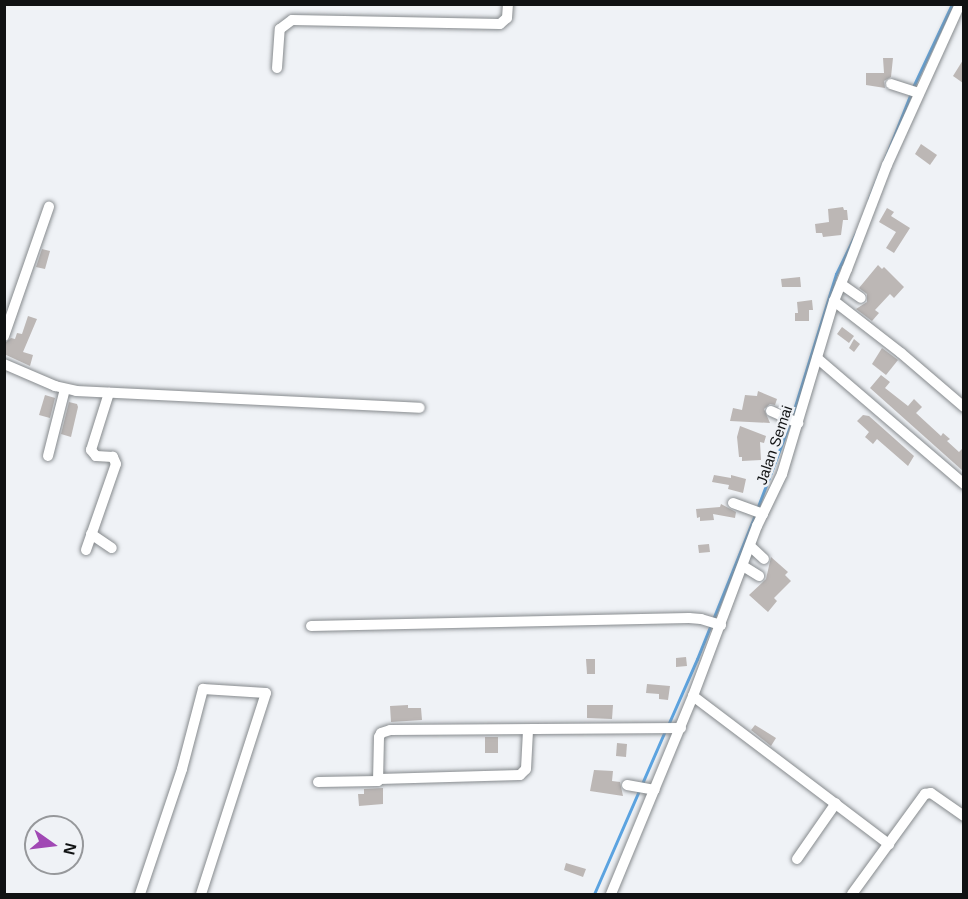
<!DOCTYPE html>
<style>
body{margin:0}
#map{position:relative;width:968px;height:899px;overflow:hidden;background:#eff2f6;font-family:Arial,sans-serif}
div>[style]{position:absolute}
.stream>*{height:3px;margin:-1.5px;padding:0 1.5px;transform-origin:1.5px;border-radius:1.5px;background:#5ba3e0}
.building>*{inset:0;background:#bcb7b5}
.roads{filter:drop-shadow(0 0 2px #868a8d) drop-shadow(0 0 2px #868a8d)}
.minor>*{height:10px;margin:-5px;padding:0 5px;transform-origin:5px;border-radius:5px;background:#fff}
span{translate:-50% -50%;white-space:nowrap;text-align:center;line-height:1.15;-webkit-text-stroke:5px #eff2f6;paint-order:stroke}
.street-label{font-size:15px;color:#101213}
.frame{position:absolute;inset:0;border:6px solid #101213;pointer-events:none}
.north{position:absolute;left:24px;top:815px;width:60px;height:60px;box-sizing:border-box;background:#eff2f6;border:2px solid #96989b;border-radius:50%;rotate:104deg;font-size:16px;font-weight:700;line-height:24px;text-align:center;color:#101213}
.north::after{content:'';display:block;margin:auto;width:21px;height:27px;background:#a048b4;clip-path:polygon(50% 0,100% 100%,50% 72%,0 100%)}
</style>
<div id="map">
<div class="stream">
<div style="left:913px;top:87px;width:92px;rotate:-64.8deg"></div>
<div style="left:869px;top:199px;width:114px;rotate:-68.4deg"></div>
<div style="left:792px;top:416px;width:149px;rotate:-72.8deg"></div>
<div style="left:836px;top:274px;width:46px;rotate:-64deg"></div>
<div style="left:757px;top:509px;width:93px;rotate:-69.2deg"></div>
<div style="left:668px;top:725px;width:72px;rotate:-66.3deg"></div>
<div style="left:697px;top:659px;width:155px;rotate:-68.1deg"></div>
<div style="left:594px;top:894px;width:178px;rotate:-66.5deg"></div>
</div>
<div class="building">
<div style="clip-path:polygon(883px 58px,893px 58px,891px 77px,884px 81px,885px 88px,866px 85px,866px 73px,884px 73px)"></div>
<div style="clip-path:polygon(963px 60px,963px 83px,953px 76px)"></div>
<div style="clip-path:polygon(921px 144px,937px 155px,930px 165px,915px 154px)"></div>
<div style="clip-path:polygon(843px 207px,844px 210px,847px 210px,848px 220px,843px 220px,841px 235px,823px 237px,822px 233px,816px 233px,815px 224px,829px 222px,828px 209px)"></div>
<div style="clip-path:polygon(887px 208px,894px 212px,891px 216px,910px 228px,894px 253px,886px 248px,896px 232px,879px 222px)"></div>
<div style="clip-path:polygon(42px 249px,50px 251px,45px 269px,36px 267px)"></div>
<div style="clip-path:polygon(878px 265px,882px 269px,884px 267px,904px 287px,894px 298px,890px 294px,875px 310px,879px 313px,872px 321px,856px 309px,867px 302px,867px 294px,859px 288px)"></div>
<div style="clip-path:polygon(800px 277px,801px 287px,782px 287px,781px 279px)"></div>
<div style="clip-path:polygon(812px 300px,813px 310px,809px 310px,809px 321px,795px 321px,795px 313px,798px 313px,797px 302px)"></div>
<div style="clip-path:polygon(28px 316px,37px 319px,23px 352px,33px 355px,30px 366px,4px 354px,5px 343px,11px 338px,15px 339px,17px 333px,22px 334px)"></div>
<div style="clip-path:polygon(842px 327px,854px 336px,849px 343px,837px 334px)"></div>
<div style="clip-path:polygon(854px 339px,860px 344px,854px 352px,849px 348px)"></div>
<div style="clip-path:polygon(882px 348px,898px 360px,886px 375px,872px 364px)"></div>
<div style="clip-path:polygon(881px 375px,890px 382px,885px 388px,908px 406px,914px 399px,922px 407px,916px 413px,941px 436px,943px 433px,950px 439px,947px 441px,959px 452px,963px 448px,963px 471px,870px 388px)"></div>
<div style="clip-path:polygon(758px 391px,777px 399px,775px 405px,770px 404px,764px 409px,770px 423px,730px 421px,733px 408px,742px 410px,745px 395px,757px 396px)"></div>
<div style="clip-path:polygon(45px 395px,55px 398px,50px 418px,39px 415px)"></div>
<div style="clip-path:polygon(69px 402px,77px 404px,78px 407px,71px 437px,61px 434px)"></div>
<div style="clip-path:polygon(863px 415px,869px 416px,914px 456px,908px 466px,877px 439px,873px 444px,865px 437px,869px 432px,857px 421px)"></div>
<div style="clip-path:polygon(740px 426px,766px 436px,764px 443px,760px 442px,761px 460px,742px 461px,742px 457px,739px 457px,737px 437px)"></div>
<div style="clip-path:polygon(714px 475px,731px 478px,731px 475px,746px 479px,743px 493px,728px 489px,729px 485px,712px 482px)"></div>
<div style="clip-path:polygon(721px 504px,736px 512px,735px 518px,713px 514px,714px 520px,700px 521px,700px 517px,697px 518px,696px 509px,720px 507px)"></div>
<div style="clip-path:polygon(709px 544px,710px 552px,699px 553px,698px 545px)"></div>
<div style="clip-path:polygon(771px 557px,788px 572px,785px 575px,791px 581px,774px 598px,777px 601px,768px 612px,749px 595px,766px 579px)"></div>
<div style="clip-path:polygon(686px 657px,687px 666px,676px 667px,676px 658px)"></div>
<div style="clip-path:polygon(586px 659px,595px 659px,595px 674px,587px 674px)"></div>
<div style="clip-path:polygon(647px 684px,670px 686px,668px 700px,659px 699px,659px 694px,646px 693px)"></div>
<div style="clip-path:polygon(408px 705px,408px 708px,421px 708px,422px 720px,391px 722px,390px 706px)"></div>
<div style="clip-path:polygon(587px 705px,613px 705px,612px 719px,587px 718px)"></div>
<div style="clip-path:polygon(755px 725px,776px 738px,771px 746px,751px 730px)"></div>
<div style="clip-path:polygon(485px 737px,498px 737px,498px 753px,485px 753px)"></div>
<div style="clip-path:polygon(617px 743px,627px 744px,626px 757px,616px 756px)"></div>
<div style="clip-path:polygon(594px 770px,613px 771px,612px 781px,620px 782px,623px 796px,590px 791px)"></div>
<div style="clip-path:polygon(383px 788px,383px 804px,359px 806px,358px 794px,364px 794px,364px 789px)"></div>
<div style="clip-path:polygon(566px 863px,586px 869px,583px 877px,564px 870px)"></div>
</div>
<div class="roads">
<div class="minor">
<div style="left:277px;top:68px;width:39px;rotate:-86deg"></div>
<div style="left:280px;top:29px;width:15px;rotate:-37deg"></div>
<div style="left:292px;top:20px;width:208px;rotate:1.1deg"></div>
<div style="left:500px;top:24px;width:9px;rotate:-41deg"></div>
<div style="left:507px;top:18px;width:14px;rotate:-86deg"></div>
<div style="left:891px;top:84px;width:29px;rotate:18deg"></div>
<div style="left:841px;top:284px;width:24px;rotate:35deg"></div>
<div style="left:834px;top:301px;width:85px;rotate:37.8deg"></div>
<div style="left:901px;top:353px;width:83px;rotate:40.6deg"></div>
<div style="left:4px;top:336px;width:137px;rotate:-70.8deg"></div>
<div style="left:817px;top:358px;width:194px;rotate:40.6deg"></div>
<div style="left:4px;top:364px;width:56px;rotate:23.3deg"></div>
<div style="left:55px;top:386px;width:22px;rotate:13deg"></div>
<div style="left:76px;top:391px;width:344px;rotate:2.8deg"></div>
<div style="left:771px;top:411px;width:30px;rotate:24deg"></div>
<div style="left:48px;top:456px;width:69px;rotate:-75.8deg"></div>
<div style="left:733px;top:503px;width:32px;rotate:20deg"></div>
<div style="left:91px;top:534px;width:25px;rotate:34deg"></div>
<div style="left:750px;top:546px;width:19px;rotate:43deg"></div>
<div style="left:86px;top:550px;width:91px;rotate:-70.8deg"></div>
<div style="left:116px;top:464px;width:8px;rotate:-113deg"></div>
<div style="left:113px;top:457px;width:17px;rotate:-177deg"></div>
<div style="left:96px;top:456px;width:8px;rotate:-130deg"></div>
<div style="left:91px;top:450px;width:60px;rotate:-72.5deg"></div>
<div style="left:743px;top:566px;width:19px;rotate:32deg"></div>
<div style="left:311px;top:626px;width:378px;rotate:-1.2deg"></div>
<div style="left:689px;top:618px;width:12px;rotate:5deg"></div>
<div style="left:701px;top:619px;width:21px;rotate:17deg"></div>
<div style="left:693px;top:696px;width:246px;rotate:37.1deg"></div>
<div style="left:379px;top:779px;width:141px;rotate:-1.6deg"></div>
<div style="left:520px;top:775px;width:8px;rotate:-45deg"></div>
<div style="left:526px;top:769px;width:39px;rotate:-87deg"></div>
<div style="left:318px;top:782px;width:60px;rotate:-1deg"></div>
<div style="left:378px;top:781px;width:44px;rotate:-88.7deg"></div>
<div style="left:379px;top:737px;width:4px;rotate:-63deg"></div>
<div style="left:381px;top:733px;width:9px;rotate:-18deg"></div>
<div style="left:390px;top:730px;width:291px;rotate:-0.4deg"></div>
<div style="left:627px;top:785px;width:28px;rotate:10deg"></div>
<div style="left:797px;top:859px;width:68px;rotate:-55.1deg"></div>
<div style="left:140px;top:894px;width:132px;rotate:-71.4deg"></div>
<div style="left:182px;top:769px;width:83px;rotate:-75.3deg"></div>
<div style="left:203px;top:689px;width:63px;rotate:3.6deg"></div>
<div style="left:266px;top:693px;width:211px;rotate:107.9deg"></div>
<div style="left:611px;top:894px;width:214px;rotate:-67.5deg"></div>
<div style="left:693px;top:696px;width:182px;rotate:-69.4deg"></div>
<div style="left:757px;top:526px;width:58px;rotate:-64.3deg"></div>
<div style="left:782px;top:474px;width:181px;rotate:-73.3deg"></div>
<div style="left:834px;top:301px;width:35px;rotate:-68deg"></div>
<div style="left:847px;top:269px;width:111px;rotate:-69deg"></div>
<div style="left:887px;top:165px;width:177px;rotate:-65.6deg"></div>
<div style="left:852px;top:894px;width:124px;rotate:-53.9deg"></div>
<div style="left:925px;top:794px;width:6px;rotate:-9deg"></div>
<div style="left:931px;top:793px;width:40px;rotate:34.9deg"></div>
</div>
</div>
<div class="street-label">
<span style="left:774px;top:445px;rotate:-71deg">Jalan Semai</span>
</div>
<div class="frame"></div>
<div class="north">N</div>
</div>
